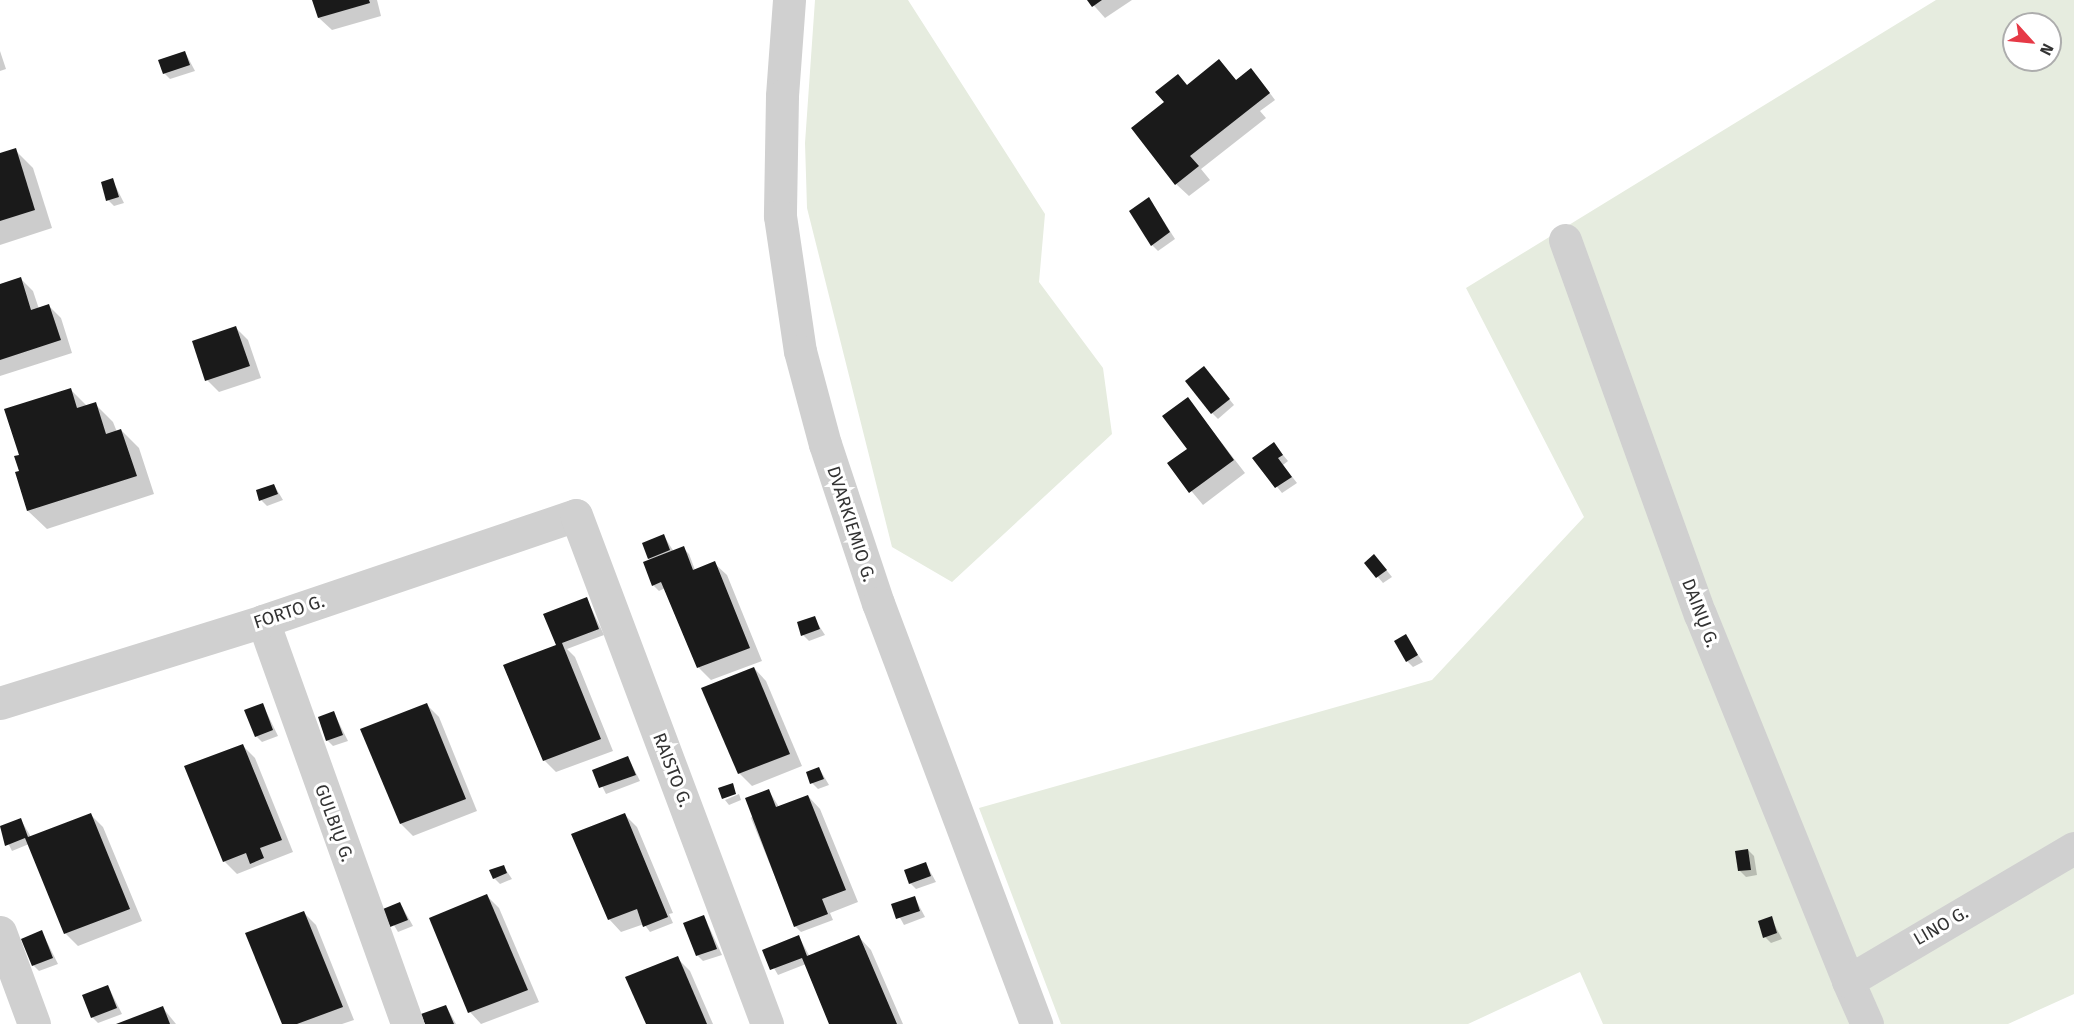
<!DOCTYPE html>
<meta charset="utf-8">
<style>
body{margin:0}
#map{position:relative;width:2074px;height:1024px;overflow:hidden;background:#fff;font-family:"Fira Sans",sans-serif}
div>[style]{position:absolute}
.green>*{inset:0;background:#e6ecdf}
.shadow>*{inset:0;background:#0003}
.building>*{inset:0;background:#1a1a1a}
.street>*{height:33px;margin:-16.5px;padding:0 16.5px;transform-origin:16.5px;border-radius:16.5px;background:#d0d0d0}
span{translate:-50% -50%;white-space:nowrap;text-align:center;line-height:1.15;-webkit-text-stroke:6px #fff;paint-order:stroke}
.street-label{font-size:18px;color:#333}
.north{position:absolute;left:2002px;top:12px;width:60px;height:60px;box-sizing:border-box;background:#fff;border:2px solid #adadad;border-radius:50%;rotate:117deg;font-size:16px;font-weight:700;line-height:24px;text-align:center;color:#333}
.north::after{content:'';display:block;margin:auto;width:21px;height:27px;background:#e63946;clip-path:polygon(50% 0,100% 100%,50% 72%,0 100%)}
</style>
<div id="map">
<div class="green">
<div style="clip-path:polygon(815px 0,908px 0,1045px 214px,1039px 282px,1103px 368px,1112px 434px,952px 582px,892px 547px,807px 208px,805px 143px)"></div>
<div style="clip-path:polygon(evenodd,1936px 0,2074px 0,2074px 994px,2008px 1024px,1603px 1024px,1580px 972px,1468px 1024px,1061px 1024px,979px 808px,1432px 680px,1584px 517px,1466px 288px,1936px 0,2014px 24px,2050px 24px,2050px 60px,2014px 60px,2014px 24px)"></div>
</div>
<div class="shadow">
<div style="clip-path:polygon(314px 0,377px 0,381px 16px,332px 30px,319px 18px)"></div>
<div style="clip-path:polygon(1089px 0,1132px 0,1105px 18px)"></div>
<div style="clip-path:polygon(0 51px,6px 69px,0 71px)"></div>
<div style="clip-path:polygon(185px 52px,195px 71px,170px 79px,164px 73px)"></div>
<div style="clip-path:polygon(1219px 61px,1237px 81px,1257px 76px,1275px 100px,1260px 111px,1266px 118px,1201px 169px,1210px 180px,1189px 196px,1176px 184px)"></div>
<div style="clip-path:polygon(15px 150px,33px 168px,52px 228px,0 245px,0 155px)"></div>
<div style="clip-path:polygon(112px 179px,124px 203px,114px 206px,108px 200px)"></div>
<div style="clip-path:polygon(1149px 198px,1175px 239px,1158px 251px,1152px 245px)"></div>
<div style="clip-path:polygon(21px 279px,33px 291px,39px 309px,49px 306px,61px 318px,72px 353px,0 376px,0 285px)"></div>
<div style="clip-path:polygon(236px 328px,248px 340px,261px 378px,219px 392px,207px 380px)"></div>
<div style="clip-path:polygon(1209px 374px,1234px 405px,1218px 419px,1212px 413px)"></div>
<div style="clip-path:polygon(70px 389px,88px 407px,95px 404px,113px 422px,117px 432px,121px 430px,139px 448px,154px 494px,47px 529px,28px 511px,16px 473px,21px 472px,21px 456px)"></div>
<div style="clip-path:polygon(1188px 399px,1245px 473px,1203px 505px,1169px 464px,1189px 450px)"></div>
<div style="clip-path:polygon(1274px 444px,1288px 461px,1283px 465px,1297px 483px,1282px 493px,1254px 458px)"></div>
<div style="clip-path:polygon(274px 485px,283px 500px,267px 506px,261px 500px)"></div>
<div style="clip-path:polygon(664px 536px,674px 552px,683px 548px,689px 554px,695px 570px,714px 563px,727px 575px,762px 661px,711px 680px,699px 668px,665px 588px,659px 591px,653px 585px,649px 558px)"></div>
<div style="clip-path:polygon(1380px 562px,1392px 577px,1383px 583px,1366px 563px)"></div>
<div style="clip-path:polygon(587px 599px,604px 635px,567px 649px,575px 657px,613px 751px,556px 772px,544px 760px,559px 646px)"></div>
<div style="clip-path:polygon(814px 618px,825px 635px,809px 641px,803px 635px)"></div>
<div style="clip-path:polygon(1405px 636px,1423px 662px,1413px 667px,1407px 661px)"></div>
<div style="clip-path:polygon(754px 668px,766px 681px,802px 766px,752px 786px,739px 773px)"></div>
<div style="clip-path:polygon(263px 705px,278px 736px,262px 742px,256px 736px)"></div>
<div style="clip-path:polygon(427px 705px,439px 717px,477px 811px,413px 836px,401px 824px)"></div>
<div style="clip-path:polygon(334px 713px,348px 741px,333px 746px,327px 740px)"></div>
<div style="clip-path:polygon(242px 745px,255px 758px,293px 852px,237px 874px,224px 861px)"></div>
<div style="clip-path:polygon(628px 757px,640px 781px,606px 794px,594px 770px)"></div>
<div style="clip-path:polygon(819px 768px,829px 785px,818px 789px,812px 783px)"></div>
<div style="clip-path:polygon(769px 791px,779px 807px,808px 796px,820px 809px,858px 902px,830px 913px,833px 920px,801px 932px,795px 926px,751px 818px)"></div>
<div style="clip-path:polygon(739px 794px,741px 800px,729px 805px,725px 800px)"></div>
<div style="clip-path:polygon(91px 815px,103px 827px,142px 921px,78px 946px,65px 933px,29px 844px,12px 851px,0 827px,21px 820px,31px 837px)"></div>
<div style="clip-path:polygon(625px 815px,637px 827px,673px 913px,669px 914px,673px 923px,650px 932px,644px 924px,621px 932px,609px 919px)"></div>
<div style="clip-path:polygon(1748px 850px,1754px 856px,1757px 875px,1746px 877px,1740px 871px)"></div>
<div style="clip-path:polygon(926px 864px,936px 882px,916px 889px,910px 883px)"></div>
<div style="clip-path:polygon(504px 867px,512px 879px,500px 884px,494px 878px)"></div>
<div style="clip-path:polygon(487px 896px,499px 908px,539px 1002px,481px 1024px,470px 1012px)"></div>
<div style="clip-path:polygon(915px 898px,925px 917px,904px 925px,893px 905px)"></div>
<div style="clip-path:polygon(400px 903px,413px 926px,398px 932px,385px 910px)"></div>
<div style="clip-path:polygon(303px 912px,316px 925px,354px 1020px,342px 1024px,283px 1024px)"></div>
<div style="clip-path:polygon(704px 916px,722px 955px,703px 961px,697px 955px)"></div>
<div style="clip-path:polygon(1771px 918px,1782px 939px,1771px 943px,1765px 937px)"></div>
<div style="clip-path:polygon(42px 932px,58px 964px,39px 971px,33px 965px)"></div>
<div style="clip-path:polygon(799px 937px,810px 957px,859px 937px,871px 950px,903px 1024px,830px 1024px,806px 964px,778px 975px,764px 951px)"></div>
<div style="clip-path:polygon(677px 958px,690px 971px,713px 1024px,647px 1024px)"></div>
<div style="clip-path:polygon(108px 986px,122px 1014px,98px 1023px,92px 1017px)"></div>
<div style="clip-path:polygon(446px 1006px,456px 1024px,427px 1024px)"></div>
<div style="clip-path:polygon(163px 1008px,176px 1024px,120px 1024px)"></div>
</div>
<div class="building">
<div style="clip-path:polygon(312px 0,369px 0,370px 3px,318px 18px)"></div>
<div style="clip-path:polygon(1087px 0,1102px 0,1092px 7px)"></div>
<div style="clip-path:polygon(185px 51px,190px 65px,163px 74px,158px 60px)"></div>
<div style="clip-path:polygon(1219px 59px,1236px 80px,1251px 68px,1270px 93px,1190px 156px,1199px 166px,1175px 185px,1131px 128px,1164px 102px,1155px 92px,1178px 74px,1187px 85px)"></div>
<div style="clip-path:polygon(16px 148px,35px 210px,0 221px,0 153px)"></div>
<div style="clip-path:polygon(113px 178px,119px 197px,106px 201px,101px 182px)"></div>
<div style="clip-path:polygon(1149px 197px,1170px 232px,1151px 246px,1129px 211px)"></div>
<div style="clip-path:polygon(21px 277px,31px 310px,49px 304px,61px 340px,0 360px,0 284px)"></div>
<div style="clip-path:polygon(236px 326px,250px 366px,205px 381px,192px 341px)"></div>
<div style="clip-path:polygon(1204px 366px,1230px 399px,1211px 414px,1185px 381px)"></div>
<div style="clip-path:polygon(71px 388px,77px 408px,96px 402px,106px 434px,121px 429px,137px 476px,27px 511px,15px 472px,19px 471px,14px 456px,19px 455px,4px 409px)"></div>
<div style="clip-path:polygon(1188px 397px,1234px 460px,1189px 493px,1167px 463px,1187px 449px,1162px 416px)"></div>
<div style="clip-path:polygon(1274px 442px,1283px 455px,1278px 458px,1292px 477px,1275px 488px,1252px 458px)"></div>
<div style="clip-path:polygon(274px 484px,278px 494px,259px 501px,256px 490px)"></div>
<div style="clip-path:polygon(664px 534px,670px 550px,648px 559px,642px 543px)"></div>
<div style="clip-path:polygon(684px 546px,693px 570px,715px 561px,750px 648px,697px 668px,661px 582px,652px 586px,643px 562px)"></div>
<div style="clip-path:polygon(1374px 554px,1387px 570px,1376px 578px,1364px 563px)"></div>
<div style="clip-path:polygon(587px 597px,599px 629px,562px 643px,601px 739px,543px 761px,503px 665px,556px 645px,543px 614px)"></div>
<div style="clip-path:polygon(815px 616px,820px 629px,801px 636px,797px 622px)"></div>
<div style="clip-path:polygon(1406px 634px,1418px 655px,1406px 662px,1394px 641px)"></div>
<div style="clip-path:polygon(754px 667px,790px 754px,738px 774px,701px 688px)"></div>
<div style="clip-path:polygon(263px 703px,273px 730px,255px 737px,244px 710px)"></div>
<div style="clip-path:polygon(427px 703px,466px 799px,400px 824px,360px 729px)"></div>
<div style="clip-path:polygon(334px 711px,343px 735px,326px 741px,318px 717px)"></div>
<div style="clip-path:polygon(243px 744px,282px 840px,260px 848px,264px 858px,250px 864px,246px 853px,223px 862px,184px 766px)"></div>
<div style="clip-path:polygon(628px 756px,636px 775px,599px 788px,592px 770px)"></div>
<div style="clip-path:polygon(819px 767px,824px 779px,810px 784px,806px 772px)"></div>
<div style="clip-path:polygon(733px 783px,736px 794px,722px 799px,718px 788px)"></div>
<div style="clip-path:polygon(769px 789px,776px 807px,808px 795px,846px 890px,822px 899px,828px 914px,794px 927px,745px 798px)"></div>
<div style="clip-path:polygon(91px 813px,130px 909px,64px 934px,25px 838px,5px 846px,0 826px,21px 818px,28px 837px)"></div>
<div style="clip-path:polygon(625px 813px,668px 917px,643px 927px,637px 909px,608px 920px,571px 834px)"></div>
<div style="clip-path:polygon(1748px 849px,1751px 870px,1738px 871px,1735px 851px)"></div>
<div style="clip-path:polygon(926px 862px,931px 876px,909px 884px,904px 870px)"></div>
<div style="clip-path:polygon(504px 865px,507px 873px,493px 879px,489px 870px)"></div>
<div style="clip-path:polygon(487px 894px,528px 990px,468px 1013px,429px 918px)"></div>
<div style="clip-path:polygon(915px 896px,920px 911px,896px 919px,891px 904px)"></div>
<div style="clip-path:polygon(400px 902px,408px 920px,390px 927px,383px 909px)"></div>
<div style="clip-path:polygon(304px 911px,343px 1007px,297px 1024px,282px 1024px,245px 933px)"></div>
<div style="clip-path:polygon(704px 915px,717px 949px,696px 956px,683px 923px)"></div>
<div style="clip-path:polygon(1772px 916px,1777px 933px,1763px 938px,1758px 921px)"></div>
<div style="clip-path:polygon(42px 930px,53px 958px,32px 966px,21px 939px)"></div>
<div style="clip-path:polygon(799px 935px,807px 956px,859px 935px,897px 1024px,829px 1024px,802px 958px,770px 970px,762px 950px)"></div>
<div style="clip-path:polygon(678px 956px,707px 1024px,646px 1024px,625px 977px)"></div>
<div style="clip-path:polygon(108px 985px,117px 1008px,91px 1018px,82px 995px)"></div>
<div style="clip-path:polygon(446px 1005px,454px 1024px,425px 1024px,421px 1014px)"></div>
<div style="clip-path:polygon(163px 1006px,170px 1024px,116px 1024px)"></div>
</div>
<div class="street">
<div style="left:789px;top:0;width:96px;rotate:94.2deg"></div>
<div style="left:782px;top:96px;width:120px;rotate:91deg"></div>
<div style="left:780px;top:216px;width:136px;rotate:81.6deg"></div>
<div style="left:800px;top:351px;width:96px;rotate:75deg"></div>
<div style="left:825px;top:444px;width:168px;rotate:71.6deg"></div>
<div style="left:878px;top:603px;width:450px;rotate:69.4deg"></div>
<div style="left:1565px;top:240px;width:398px;rotate:70.2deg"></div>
<div style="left:1700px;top:614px;width:396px;rotate:68deg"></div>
<div style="left:263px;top:621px;width:428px;rotate:70.3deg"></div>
<div style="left:0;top:703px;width:275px;rotate:-17.3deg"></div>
<div style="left:263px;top:621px;width:330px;rotate:-18.7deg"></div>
<div style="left:576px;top:515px;width:544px;rotate:69.43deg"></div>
<div style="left:0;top:932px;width:98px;rotate:69.7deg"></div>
<div style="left:1867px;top:1024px;width:47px;rotate:-113.8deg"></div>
<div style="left:1848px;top:981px;width:262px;rotate:-30.5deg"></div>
</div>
<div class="street-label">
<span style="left:851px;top:524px;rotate:72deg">DVARKIEMIO G.</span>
<span style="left:289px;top:612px;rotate:-18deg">FORTO G.</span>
<span style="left:1700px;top:613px;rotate:69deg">DAINŲ G.</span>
<span style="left:672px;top:770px;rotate:69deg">RAISTO G.</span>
<span style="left:334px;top:823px;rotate:70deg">GULBIŲ G.</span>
<span style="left:1941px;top:926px;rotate:-30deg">LINO G.</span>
</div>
<div class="north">N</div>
</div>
